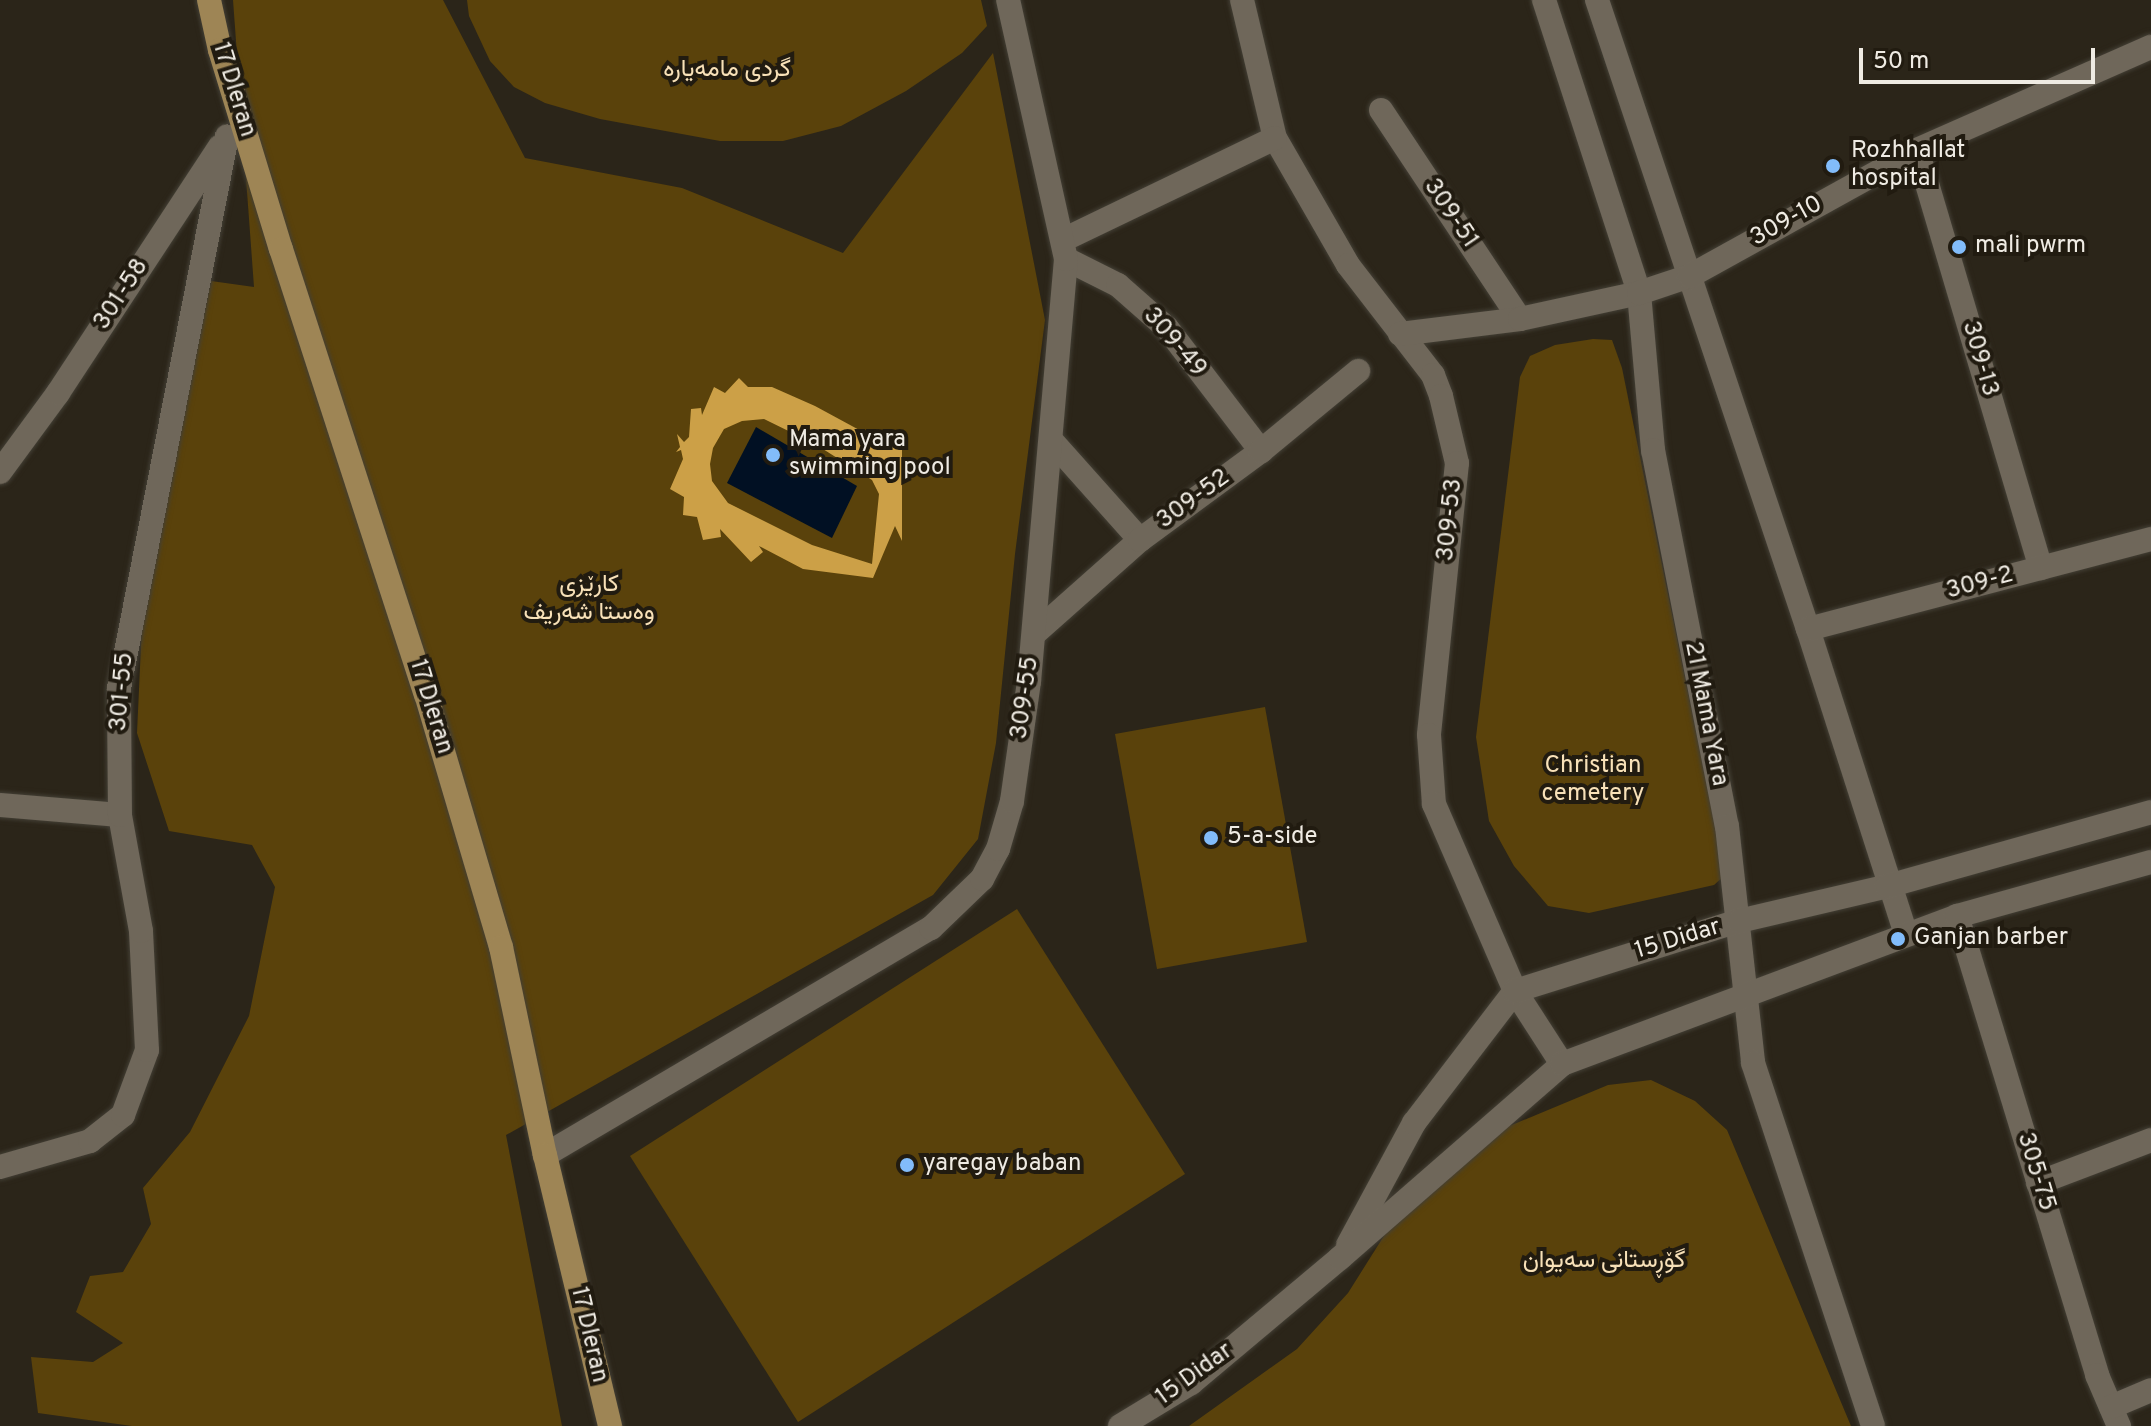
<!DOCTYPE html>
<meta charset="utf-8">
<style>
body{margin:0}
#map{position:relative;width:2151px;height:1426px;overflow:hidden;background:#2b2519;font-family:Overpass,Vazirmatn,sans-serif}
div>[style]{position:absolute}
.green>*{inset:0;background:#5a420b}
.water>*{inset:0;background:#011023}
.building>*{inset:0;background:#cca047}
.roads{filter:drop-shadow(0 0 2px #433f35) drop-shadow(0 0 2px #433f35)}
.minor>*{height:24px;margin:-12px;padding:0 12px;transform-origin:12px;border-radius:12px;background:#6f675a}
.major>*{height:24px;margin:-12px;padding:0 12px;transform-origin:12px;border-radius:12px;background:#9e8555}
.dots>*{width:22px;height:22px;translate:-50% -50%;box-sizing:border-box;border:4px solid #211b10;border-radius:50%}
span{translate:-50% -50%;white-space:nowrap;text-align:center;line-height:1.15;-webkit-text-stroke:8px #211b10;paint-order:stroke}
.park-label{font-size:24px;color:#f8e1b8}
.street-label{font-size:24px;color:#efebe3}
.poi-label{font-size:24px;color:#efebe3}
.left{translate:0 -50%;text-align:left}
.scale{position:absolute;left:1859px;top:48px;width:236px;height:36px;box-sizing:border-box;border:4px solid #efebe3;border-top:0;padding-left:10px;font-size:24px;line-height:28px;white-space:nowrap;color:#efebe3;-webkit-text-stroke:6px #211b10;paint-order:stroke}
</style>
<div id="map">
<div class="green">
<div style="clip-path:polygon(233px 0,443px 0,525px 158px,682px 188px,843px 253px,993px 53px,1045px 320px,1015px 554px,996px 743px,978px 839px,933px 895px,506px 1135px,562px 1426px,132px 1426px,38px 1413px,31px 1357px,93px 1362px,123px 1343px,76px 1312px,90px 1276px,123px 1272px,151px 1224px,143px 1188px,190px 1132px,249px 1016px,275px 887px,252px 845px,169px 831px,137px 733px,142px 623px,211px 281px,254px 287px)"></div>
<div style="clip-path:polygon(467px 0,981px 0,987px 26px,962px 53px,906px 91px,841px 126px,783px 141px,720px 141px,600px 119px,545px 103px,514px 87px,490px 61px,469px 16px)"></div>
<div style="clip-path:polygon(1593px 339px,1612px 340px,1622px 368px,1722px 860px,1723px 877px,1714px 885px,1589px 913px,1548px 906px,1514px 866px,1489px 821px,1476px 737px,1520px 377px,1530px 356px,1555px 345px)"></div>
<div style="clip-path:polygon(1265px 707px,1307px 942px,1157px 969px,1115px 734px)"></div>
<div style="clip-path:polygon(1017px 909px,1185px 1174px,798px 1422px,630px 1156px)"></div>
<div style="clip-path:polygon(1651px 1080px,1695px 1101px,1727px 1130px,1851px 1426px,1189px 1426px,1297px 1349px,1348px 1293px,1387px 1231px,1483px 1137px,1608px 1085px)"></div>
</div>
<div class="water">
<div style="clip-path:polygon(756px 427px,857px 486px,832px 538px,727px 483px)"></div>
</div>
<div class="building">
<div style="clip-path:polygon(evenodd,739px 378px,748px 387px,772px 387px,815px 406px,863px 432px,883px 449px,884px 441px,902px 442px,902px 541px,895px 526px,873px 578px,803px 569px,759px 546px,763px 552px,751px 562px,720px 529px,721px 537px,703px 540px,697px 517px,683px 515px,684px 497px,670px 489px,683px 459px,681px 450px,676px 452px,680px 447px,677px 434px,684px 442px,689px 437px,691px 409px,701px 408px,702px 415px,714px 387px,725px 393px,739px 378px,764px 419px,815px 444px,872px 480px,879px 494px,872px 564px,812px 545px,728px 503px,712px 481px,710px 464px,713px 448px,724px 429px,742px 421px,764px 419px)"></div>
</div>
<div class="roads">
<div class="minor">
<div style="left:1242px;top:0;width:142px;rotate:76.6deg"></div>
<div style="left:1275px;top:138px;width:146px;rotate:60.1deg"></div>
<div style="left:1348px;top:265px;width:139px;rotate:52.3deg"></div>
<div style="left:1433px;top:375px;width:22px;rotate:69deg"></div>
<div style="left:1441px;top:396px;width:69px;rotate:76.6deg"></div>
<div style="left:1457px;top:463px;width:273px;rotate:95.9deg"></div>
<div style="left:1429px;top:735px;width:69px;rotate:85.9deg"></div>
<div style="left:1434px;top:804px;width:204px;rotate:66.6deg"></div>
<div style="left:1515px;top:991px;width:87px;rotate:57.2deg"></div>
<div style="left:1544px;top:0;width:308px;rotate:72deg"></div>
<div style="left:1639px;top:293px;width:158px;rotate:84.9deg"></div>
<div style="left:1653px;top:450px;width:383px;rotate:78.9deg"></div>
<div style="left:1727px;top:826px;width:238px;rotate:83.7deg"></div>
<div style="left:1753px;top:1063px;width:382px;rotate:71.7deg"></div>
<div style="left:1597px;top:0;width:663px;rotate:71.46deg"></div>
<div style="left:1808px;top:629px;width:321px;rotate:72.2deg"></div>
<div style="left:1381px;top:110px;width:251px;rotate:56.4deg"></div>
<div style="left:1917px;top:150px;width:436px;rotate:73.5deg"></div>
<div style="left:1063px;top:240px;width:235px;rotate:-25.7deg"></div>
<div style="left:1066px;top:259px;width:58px;rotate:26.6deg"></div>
<div style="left:1118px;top:285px;width:65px;rotate:41.3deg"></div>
<div style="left:1167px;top:328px;width:155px;rotate:52.6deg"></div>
<div style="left:1400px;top:334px;width:121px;rotate:-7.1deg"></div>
<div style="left:1520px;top:319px;width:122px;rotate:-12.3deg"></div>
<div style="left:1639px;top:293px;width:54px;rotate:-18.4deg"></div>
<div style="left:1690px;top:276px;width:260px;rotate:-29deg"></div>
<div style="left:1917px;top:150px;width:256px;rotate:-23.8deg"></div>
<div style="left:1051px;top:440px;width:134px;rotate:48.3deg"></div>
<div style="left:0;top:472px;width:98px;rotate:-53.7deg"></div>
<div style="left:58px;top:393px;width:295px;rotate:-56.7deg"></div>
<div style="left:1808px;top:629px;width:355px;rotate:-14.7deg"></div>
<div style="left:1034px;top:634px;width:142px;rotate:-41.6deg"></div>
<div style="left:1140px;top:540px;width:150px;rotate:-36.3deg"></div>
<div style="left:1261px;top:451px;width:126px;rotate:-39.5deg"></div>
<div style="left:0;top:805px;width:120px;rotate:4.8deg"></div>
<div style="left:1957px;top:916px;width:480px;rotate:73deg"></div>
<div style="left:2097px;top:1375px;width:56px;rotate:66.7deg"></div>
<div style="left:545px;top:1155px;width:448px;rotate:-30.5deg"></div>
<div style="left:931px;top:928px;width:71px;rotate:-43.9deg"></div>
<div style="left:982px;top:879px;width:34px;rotate:-62deg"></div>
<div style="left:998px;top:849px;width:50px;rotate:-73.7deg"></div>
<div style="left:1012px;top:801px;width:120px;rotate:-81.9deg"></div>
<div style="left:1029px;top:682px;width:425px;rotate:-85deg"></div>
<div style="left:1066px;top:259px;width:265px;rotate:-102.6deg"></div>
<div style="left:0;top:1167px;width:94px;rotate:-16.1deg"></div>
<div style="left:90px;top:1141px;width:42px;rotate:-38.2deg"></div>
<div style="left:123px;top:1115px;width:69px;rotate:-69.7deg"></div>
<div style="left:147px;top:1050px;width:119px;rotate:-92.9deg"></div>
<div style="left:141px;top:931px;width:118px;rotate:-100.3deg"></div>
<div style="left:120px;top:815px;width:127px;rotate:-90.5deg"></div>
<div style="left:119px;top:688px;width:562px;rotate:-78.93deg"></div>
<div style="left:2038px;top:1183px;width:121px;rotate:-20.8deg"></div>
<div style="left:1348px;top:1245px;width:139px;rotate:-61.6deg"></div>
<div style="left:1414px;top:1123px;width:166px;rotate:-52.6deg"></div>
<div style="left:1515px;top:991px;width:235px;rotate:-17.4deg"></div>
<div style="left:1739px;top:921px;width:153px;rotate:-13.2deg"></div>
<div style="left:1888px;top:886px;width:273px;rotate:-15.7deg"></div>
<div style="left:2111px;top:1407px;width:43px;rotate:-23deg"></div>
<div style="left:1120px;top:1426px;width:83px;rotate:-31.2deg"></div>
<div style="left:1191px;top:1383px;width:194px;rotate:-40deg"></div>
<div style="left:1340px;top:1258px;width:295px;rotate:-41.1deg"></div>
<div style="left:1562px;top:1064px;width:422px;rotate:-20.5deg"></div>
<div style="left:1957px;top:916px;width:201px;rotate:-15.6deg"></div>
</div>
<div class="major">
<div style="left:209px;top:0;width:51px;rotate:77.6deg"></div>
<div style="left:220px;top:50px;width:208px;rotate:73deg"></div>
<div style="left:281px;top:249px;width:468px;rotate:72deg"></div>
<div style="left:426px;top:694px;width:264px;rotate:73.5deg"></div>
<div style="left:501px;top:947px;width:213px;rotate:78.1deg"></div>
<div style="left:545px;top:1155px;width:279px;rotate:76.5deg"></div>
</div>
</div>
<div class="dots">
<div style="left:1833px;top:166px;background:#82bcfa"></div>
<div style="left:1959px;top:247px;background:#82bcfa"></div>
<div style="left:773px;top:455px;background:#82bcfa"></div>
<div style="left:1211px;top:838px;background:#82bcfa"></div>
<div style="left:1898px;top:939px;background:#82bcfa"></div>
<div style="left:907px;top:1165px;background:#82bcfa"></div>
</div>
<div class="park-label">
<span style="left:727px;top:71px">گردی مامەیارە</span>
<span style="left:589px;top:600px">کارێزی<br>وەستا شەریف</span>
<span style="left:1593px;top:781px">Christian<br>cemetery</span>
<span style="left:1604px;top:1262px">گۆڕستانی سەیوان</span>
</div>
<div class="street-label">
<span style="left:233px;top:90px;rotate:73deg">17 Dleran</span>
<span style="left:1450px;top:214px;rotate:56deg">309-51</span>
<span style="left:1787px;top:222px;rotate:-29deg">309-10</span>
<span style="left:122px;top:295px;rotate:-57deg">301-58</span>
<span style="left:1174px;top:343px;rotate:49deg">309-49</span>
<span style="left:1979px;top:359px;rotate:74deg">309-13</span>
<span style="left:1194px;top:500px;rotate:-36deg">309-52</span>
<span style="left:1451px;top:520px;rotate:-84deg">309-53</span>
<span style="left:1980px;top:584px;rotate:-15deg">309-2</span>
<span style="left:123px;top:692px;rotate:-85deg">301-55</span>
<span style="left:1026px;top:698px;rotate:-82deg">309-55</span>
<span style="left:430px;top:707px;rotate:73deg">17 Dleran</span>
<span style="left:1705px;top:714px;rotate:79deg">21 Mama Yara</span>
<span style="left:1678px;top:940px;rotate:-17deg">15 Didar</span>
<span style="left:2035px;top:1172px;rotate:73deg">305-75</span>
<span style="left:588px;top:1335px;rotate:77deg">17 Dleran</span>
<span style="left:1195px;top:1375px;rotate:-36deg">15 Didar</span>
</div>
<div class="poi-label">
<span class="left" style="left:1851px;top:166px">Rozhhallat<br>hospital</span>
<span class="left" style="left:1975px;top:247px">mali pwrm</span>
<span class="left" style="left:789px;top:455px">Mama yara<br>swimming pool</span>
<span class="left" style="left:1227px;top:838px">5-a-side</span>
<span class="left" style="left:1914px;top:939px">Ganjan barber</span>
<span class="left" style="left:923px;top:1165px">yaregay baban</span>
</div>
<div class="scale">50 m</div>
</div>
